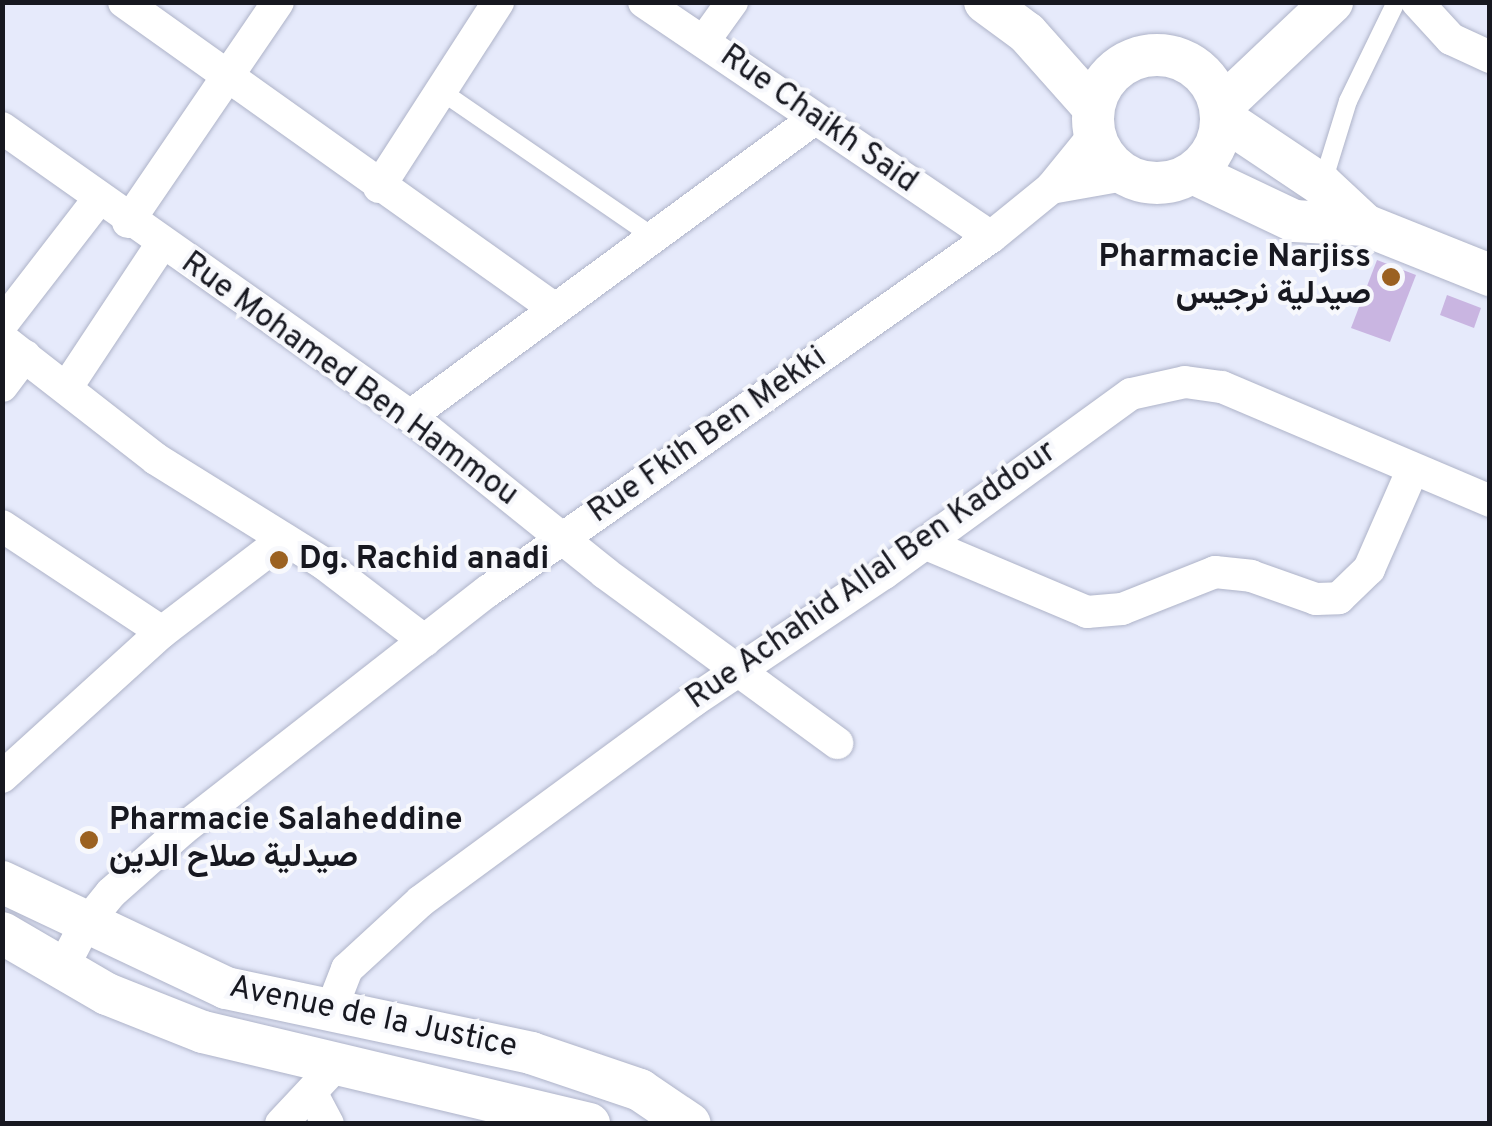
<!DOCTYPE html>
<meta charset="utf-8">
<style>
body{margin:0}
#map{position:relative;width:1492px;height:1126px;overflow:hidden;background:#e6eafb;font-family:Overpass,Vazirmatn,sans-serif}
div>[style]{position:absolute}
.building>*{inset:0;background:#c9b5e1}
.roads{filter:drop-shadow(0 0 2px #aeb3c8) drop-shadow(0 0 2px #aeb3c8)}
.service>*{height:18px;margin:-9px;padding:0 9px;transform-origin:9px;border-radius:9px;background:#fff}
.minor>*{height:32px;margin:-16px;padding:0 16px;transform-origin:16px;border-radius:16px;background:#fff}
.tertiary>*{height:42px;margin:-21px;padding:0 21px;transform-origin:21px;border-radius:21px;background:#fff}
.tertiary>.ring{margin:-21px;padding:0;box-sizing:content-box;background:none;border:42px solid #fff;border-radius:50%}
.dots>*{width:28px;height:28px;translate:-50% -50%;box-sizing:border-box;border:5px solid #f7f8fc;border-radius:50%}
span{translate:-50% -50%;white-space:nowrap;text-align:center;line-height:1.15;-webkit-text-stroke:8px #f7f8fc;paint-order:stroke}
.street-label{font-size:32px;color:#171820}
.poi-label{font-size:32px;color:#171820;font-weight:700}
.right{translate:-100% -50%;text-align:right}
.left{translate:0 -50%;text-align:left}
.frame{position:absolute;inset:0;border:5px solid #171820;pointer-events:none}
</style>
<div id="map">
<div class="building">
<div style="clip-path:polygon(1377px 260px,1416px 275px,1390px 342px,1351px 328px)"></div>
<div style="clip-path:polygon(1447px 295px,1481px 308px,1474px 328px,1440px 315px)"></div>
</div>
<div class="roads">
<div class="service">
<div style="left:441px;top:91px;width:256px;rotate:34.5deg"></div>
<div style="left:1322px;top:185px;width:88px;rotate:-72.8deg"></div>
<div style="left:1348px;top:101px;width:110px;rotate:-64.1deg"></div>
</div>
<div class="minor">
<div style="left:124px;top:2px;width:524px;rotate:35.45deg"></div>
<div style="left:644px;top:2px;width:419px;rotate:34.1deg"></div>
<div style="left:1417px;top:2px;width:50px;rotate:47.4deg"></div>
<div style="left:1451px;top:39px;width:43px;rotate:24.8deg"></div>
<div style="left:704px;top:41px;width:48px;rotate:-54.3deg"></div>
<div style="left:2px;top:128px;width:499px;rotate:35.2deg"></div>
<div style="left:410px;top:416px;width:250px;rotate:38.8deg"></div>
<div style="left:605px;top:573px;width:288px;rotate:36.2deg"></div>
<div style="left:379px;top:187px;width:220px;rotate:-57.2deg"></div>
<div style="left:1051px;top:188px;width:74px;rotate:-10.1deg"></div>
<div style="left:128px;top:222px;width:266px;rotate:-55.7deg"></div>
<div style="left:2px;top:324px;width:157px;rotate:-52.3deg"></div>
<div style="left:2px;top:339px;width:195px;rotate:37.9deg"></div>
<div style="left:156px;top:459px;width:197px;rotate:31.9deg"></div>
<div style="left:323px;top:563px;width:128px;rotate:37.4deg"></div>
<div style="left:2px;top:386px;width:38px;rotate:-53deg"></div>
<div style="left:67px;top:387px;width:170px;rotate:-56.5deg"></div>
<div style="left:410px;top:416px;width:500px;rotate:-36.3deg"></div>
<div style="left:2px;top:526px;width:192px;rotate:33.5deg"></div>
<div style="left:924px;top:543px;width:177px;rotate:22.9deg"></div>
<div style="left:1087px;top:612px;width:35px;rotate:-5deg"></div>
<div style="left:1122px;top:609px;width:100px;rotate:-21.7deg"></div>
<div style="left:1215px;top:572px;width:36px;rotate:6deg"></div>
<div style="left:1251px;top:576px;width:69px;rotate:19.5deg"></div>
<div style="left:1316px;top:599px;width:23px;rotate:-2deg"></div>
<div style="left:1339px;top:598px;width:42px;rotate:-44deg"></div>
<div style="left:1369px;top:569px;width:109px;rotate:-66.3deg"></div>
<div style="left:2px;top:777px;width:216px;rotate:-42.2deg"></div>
<div style="left:162px;top:632px;width:153px;rotate:-37.3deg"></div>
<div style="left:62px;top:969px;width:50px;rotate:-62.4deg"></div>
<div style="left:85px;top:925px;width:41px;rotate:-50.9deg"></div>
<div style="left:111px;top:893px;width:96px;rotate:-41.6deg"></div>
<div style="left:183px;top:829px;width:387px;rotate:-38deg"></div>
<div style="left:488px;top:591px;width:615px;rotate:-35.14deg"></div>
<div style="left:991px;top:237px;width:77px;rotate:-39.2deg"></div>
<div style="left:1051px;top:188px;width:68px;rotate:-50.9deg"></div>
<div style="left:331px;top:1010px;width:44px;rotate:-68.7deg"></div>
<div style="left:347px;top:969px;width:100px;rotate:-42.6deg"></div>
<div style="left:421px;top:901px;width:338px;rotate:-36.3deg"></div>
<div style="left:693px;top:701px;width:229px;rotate:-33.8deg"></div>
<div style="left:883px;top:574px;width:306px;rotate:-36deg"></div>
<div style="left:1131px;top:394px;width:55px;rotate:-12.5deg"></div>
<div style="left:1185px;top:382px;width:37px;rotate:8deg"></div>
<div style="left:1222px;top:387px;width:291px;rotate:23deg"></div>
<div style="left:312px;top:1094px;width:34px;rotate:62deg"></div>
<div style="left:281px;top:1124px;width:83px;rotate:-46.9deg"></div>
</div>
<div class="tertiary">
<div style="left:985px;top:2px;width:52px;rotate:36.4deg"></div>
<div style="left:1027px;top:33px;width:99px;rotate:48.3deg"></div>
<div class="ring" style="left:1093px;top:55px;width:86px;height:86px"></div>
<div style="left:1221px;top:107px;width:153px;rotate:-43.4deg"></div>
<div style="left:1222px;top:118px;width:120px;rotate:33.8deg"></div>
<div style="left:1322px;top:185px;width:59px;rotate:42.9deg"></div>
<div style="left:1193px;top:173px;width:112px;rotate:25.4deg"></div>
<div style="left:1294px;top:221px;width:71px;rotate:3.2deg"></div>
<div style="left:1365px;top:225px;width:135px;rotate:21.8deg"></div>
<div style="left:2px;top:882px;width:248px;rotate:25.3deg"></div>
<div style="left:226px;top:988px;width:312px;rotate:12deg"></div>
<div style="left:531px;top:1053px;width:115px;rotate:18.7deg"></div>
<div style="left:640px;top:1090px;width:60px;rotate:34.2deg"></div>
<div style="left:2px;top:933px;width:121px;rotate:30.2deg"></div>
<div style="left:107px;top:994px;width:103px;rotate:21.6deg"></div>
<div style="left:203px;top:1032px;width:397px;rotate:13.4deg"></div>
</div>
</div>
<div class="dots">
<div style="left:1391px;top:277px;background:#9b6121"></div>
<div style="left:279px;top:560px;background:#9b6121"></div>
<div style="left:89px;top:840px;background:#9b6121"></div>
</div>
<div class="street-label">
<span style="left:818px;top:120px;rotate:35deg">Rue Chaikh Said</span>
<span style="left:349px;top:380px;rotate:36deg">Rue Mohamed Ben Hammou</span>
<span style="left:708px;top:436px;rotate:-35deg">Rue Fkih Ben Mekki</span>
<span style="left:872px;top:576px;rotate:-35deg">Rue Achahid Allal Ben Kaddour</span>
<span style="left:373px;top:1018px;rotate:12deg">Avenue de la Justice</span>
</div>
<div class="poi-label">
<span class="right" style="left:1371px;top:277px">Pharmacie Narjiss<br>صيدلية نرجيس</span>
<span class="left" style="left:299px;top:560px">Dg. Rachid anadi</span>
<span class="left" style="left:109px;top:840px">Pharmacie Salaheddine<br>صيدلية صلاح الدين</span>
</div>
<div class="frame"></div>
</div>
